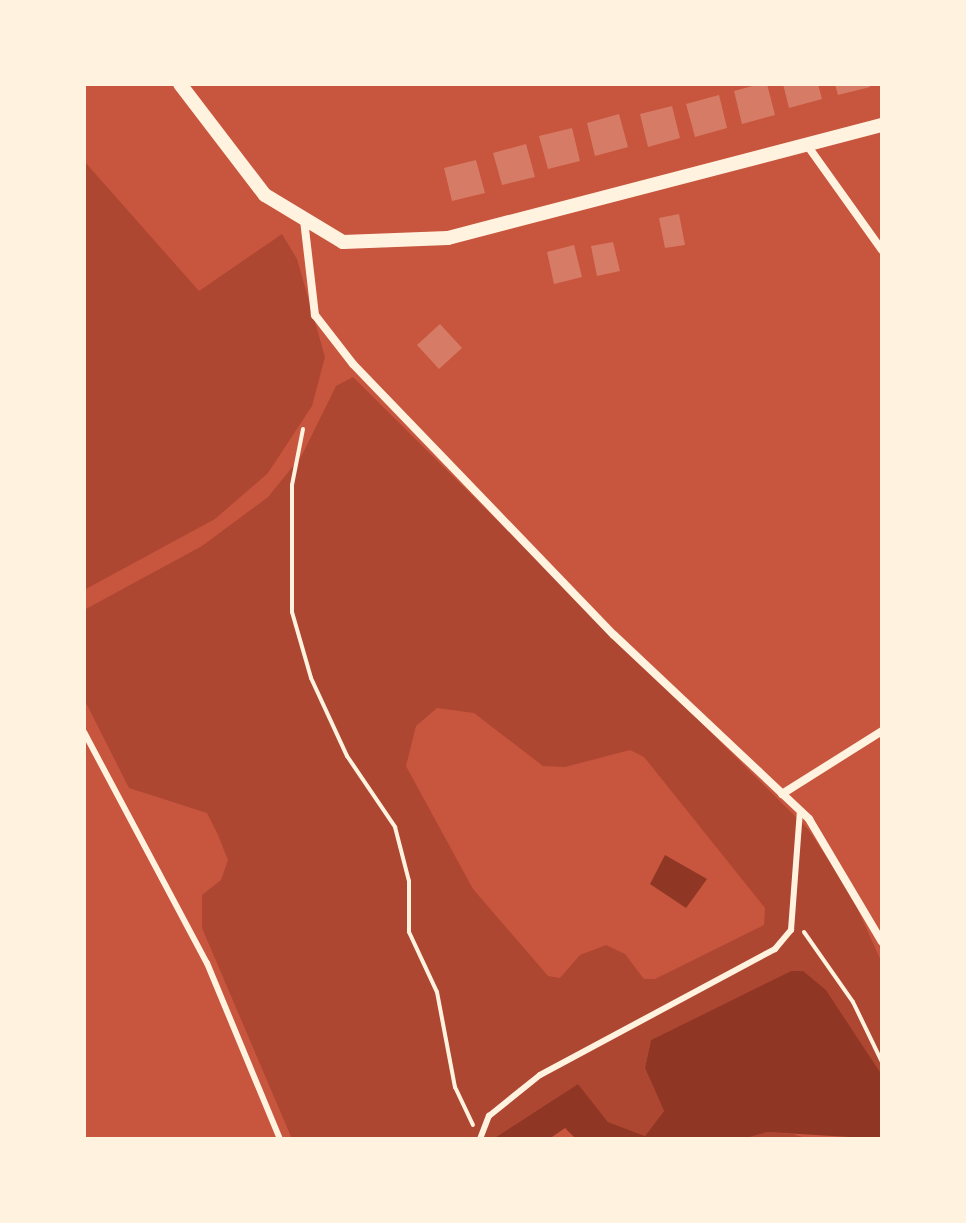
<!DOCTYPE html>
<style>
body{margin:0}
#map{position:relative;width:966px;height:1223px;overflow:hidden;background:#c8553d;font-family:"PT Sans",sans-serif}
div>[style]{position:absolute}
.green>*{inset:0;background:#ae4732}
.water>*{inset:0;background:#8f3625}
.building>*{inset:0;background:#d67c66}
.path>*{height:4px;margin:-2px;padding:0 2px;transform-origin:2px;border-radius:2px;background:#fff3e0}
.service>*{height:6px;margin:-3px;padding:0 3px;transform-origin:3px;border-radius:3px;background:#fff3e0}
.minor>*{height:8px;margin:-4px;padding:0 4px;transform-origin:4px;border-radius:4px;background:#fff3e0}
.tertiary>*{height:14px;margin:-7px;padding:0 7px;transform-origin:7px;border-radius:7px;background:#fff3e0}
span{translate:-50% -50%;white-space:nowrap;text-align:center;line-height:1.15;-webkit-text-stroke:6px #fff3e0;paint-order:stroke}
.frame{position:absolute;inset:0;border:86px solid #fff3e0;pointer-events:none}
</style>
<div id="map">
<div class="green">
<div style="clip-path:polygon(84px 161px,199px 291px,282px 234px,297px 259px,325px 357px,312px 406px,268px 473px,215px 519px,84px 590px)"></div>
<div style="clip-path:polygon(evenodd,353px 377px,808px 829px,850px 892px,882px 963px,882px 1075px,826px 990px,791px 971px,651px 1040px,645px 1068px,664px 1111px,645px 1136px,608px 1122px,578px 1084px,493px 1139px,292px 1139px,202px 928px,202px 895px,221px 880px,228px 860px,218px 835px,207px 813px,129px 788px,84px 699px,84px 610px,202px 546px,268px 497px,302px 455px,336px 386px,353px 377px,437px 708px,474px 713px,543px 766px,565px 767px,630px 750px,644px 757px,765px 908px,764px 925px,655px 979px,644px 979px,625px 954px,606px 945px,580px 955px,560px 978px,548px 976px,473px 889px,406px 766px,416px 726px,437px 708px)"></div>
<div style="clip-path:polygon(767px 1132px,793px 1134px,808px 1139px,743px 1139px)"></div>
</div>
<div class="water">
<div style="clip-path:polygon(665px 855px,707px 879px,686px 908px,650px 884px)"></div>
<div style="clip-path:polygon(791px 971px,803px 971px,826px 990px,882px 1075px,882px 1139px,767px 1132px,743px 1139px,576px 1139px,565px 1128px,549px 1139px,493px 1139px,578px 1084px,608px 1122px,645px 1136px,664px 1111px,645px 1068px,651px 1040px)"></div>
</div>
<div class="building">
<div style="clip-path:polygon(760px 84px,767px 84px,775px 115px,742px 124px,734px 91px)"></div>
<div style="clip-path:polygon(783px 84px,818px 84px,822px 99px,789px 108px)"></div>
<div style="clip-path:polygon(835px 84px,870px 84px,870px 87px,838px 95px)"></div>
<div style="clip-path:polygon(719px 95px,727px 128px,695px 137px,686px 104px)"></div>
<div style="clip-path:polygon(672px 106px,680px 138px,648px 147px,640px 114px)"></div>
<div style="clip-path:polygon(619px 114px,628px 147px,595px 156px,587px 123px)"></div>
<div style="clip-path:polygon(572px 128px,580px 161px,548px 169px,539px 136px)"></div>
<div style="clip-path:polygon(526px 144px,535px 177px,502px 185px,493px 153px)"></div>
<div style="clip-path:polygon(476px 160px,485px 193px,452px 201px,444px 168px)"></div>
<div style="clip-path:polygon(679px 214px,685px 245px,665px 248px,659px 218px)"></div>
<div style="clip-path:polygon(613px 242px,620px 271px,597px 276px,591px 246px)"></div>
<div style="clip-path:polygon(574px 245px,582px 277px,554px 284px,547px 252px)"></div>
<div style="clip-path:polygon(440px 324px,462px 348px,439px 369px,417px 345px)"></div>
</div>
<div class="path">
<div style="left:303px;top:429px;width:57px;rotate:101.1deg"></div>
<div style="left:292px;top:485px;width:127px;rotate:90deg"></div>
<div style="left:292px;top:612px;width:69px;rotate:73.9deg"></div>
<div style="left:311px;top:678px;width:86px;rotate:65.2deg"></div>
<div style="left:347px;top:756px;width:86px;rotate:55.9deg"></div>
<div style="left:395px;top:827px;width:56px;rotate:75.5deg"></div>
<div style="left:409px;top:881px;width:51px;rotate:90deg"></div>
<div style="left:409px;top:932px;width:66px;rotate:65deg"></div>
<div style="left:437px;top:992px;width:97px;rotate:79.3deg"></div>
<div style="left:455px;top:1087px;width:42px;rotate:64.7deg"></div>
<div style="left:804px;top:932px;width:85px;rotate:55deg"></div>
<div style="left:853px;top:1002px;width:67px;rotate:64.2deg"></div>
</div>
<div class="service">
<div style="left:84px;top:732px;width:262px;rotate:62deg"></div>
<div style="left:207px;top:963px;width:191px;rotate:67.5deg"></div>
<div style="left:480px;top:1139px;width:25px;rotate:-69deg"></div>
<div style="left:489px;top:1116px;width:65px;rotate:-38.8deg"></div>
<div style="left:540px;top:1075px;width:267px;rotate:-28.2deg"></div>
<div style="left:775px;top:949px;width:25px;rotate:-50deg"></div>
<div style="left:791px;top:930px;width:119px;rotate:-85.7deg"></div>
</div>
<div class="minor">
<div style="left:807px;top:145px;width:129px;rotate:54.5deg"></div>
<div style="left:304px;top:220px;width:96px;rotate:83.4deg"></div>
<div style="left:315px;top:315px;width:62px;rotate:52.2deg"></div>
<div style="left:353px;top:364px;width:376px;rotate:46.1deg"></div>
<div style="left:614px;top:635px;width:268px;rotate:43.3deg"></div>
<div style="left:809px;top:819px;width:143px;rotate:59.3deg"></div>
<div style="left:782px;top:794px;width:118px;rotate:-32.2deg"></div>
</div>
<div class="tertiary">
<div style="left:180px;top:84px;width:140px;rotate:52.6deg"></div>
<div style="left:265px;top:195px;width:91px;rotate:31.1deg"></div>
<div style="left:343px;top:242px;width:105px;rotate:-2.2deg"></div>
<div style="left:448px;top:238px;width:448px;rotate:-14.6deg"></div>
</div>
<div class="frame"></div>
</div>
